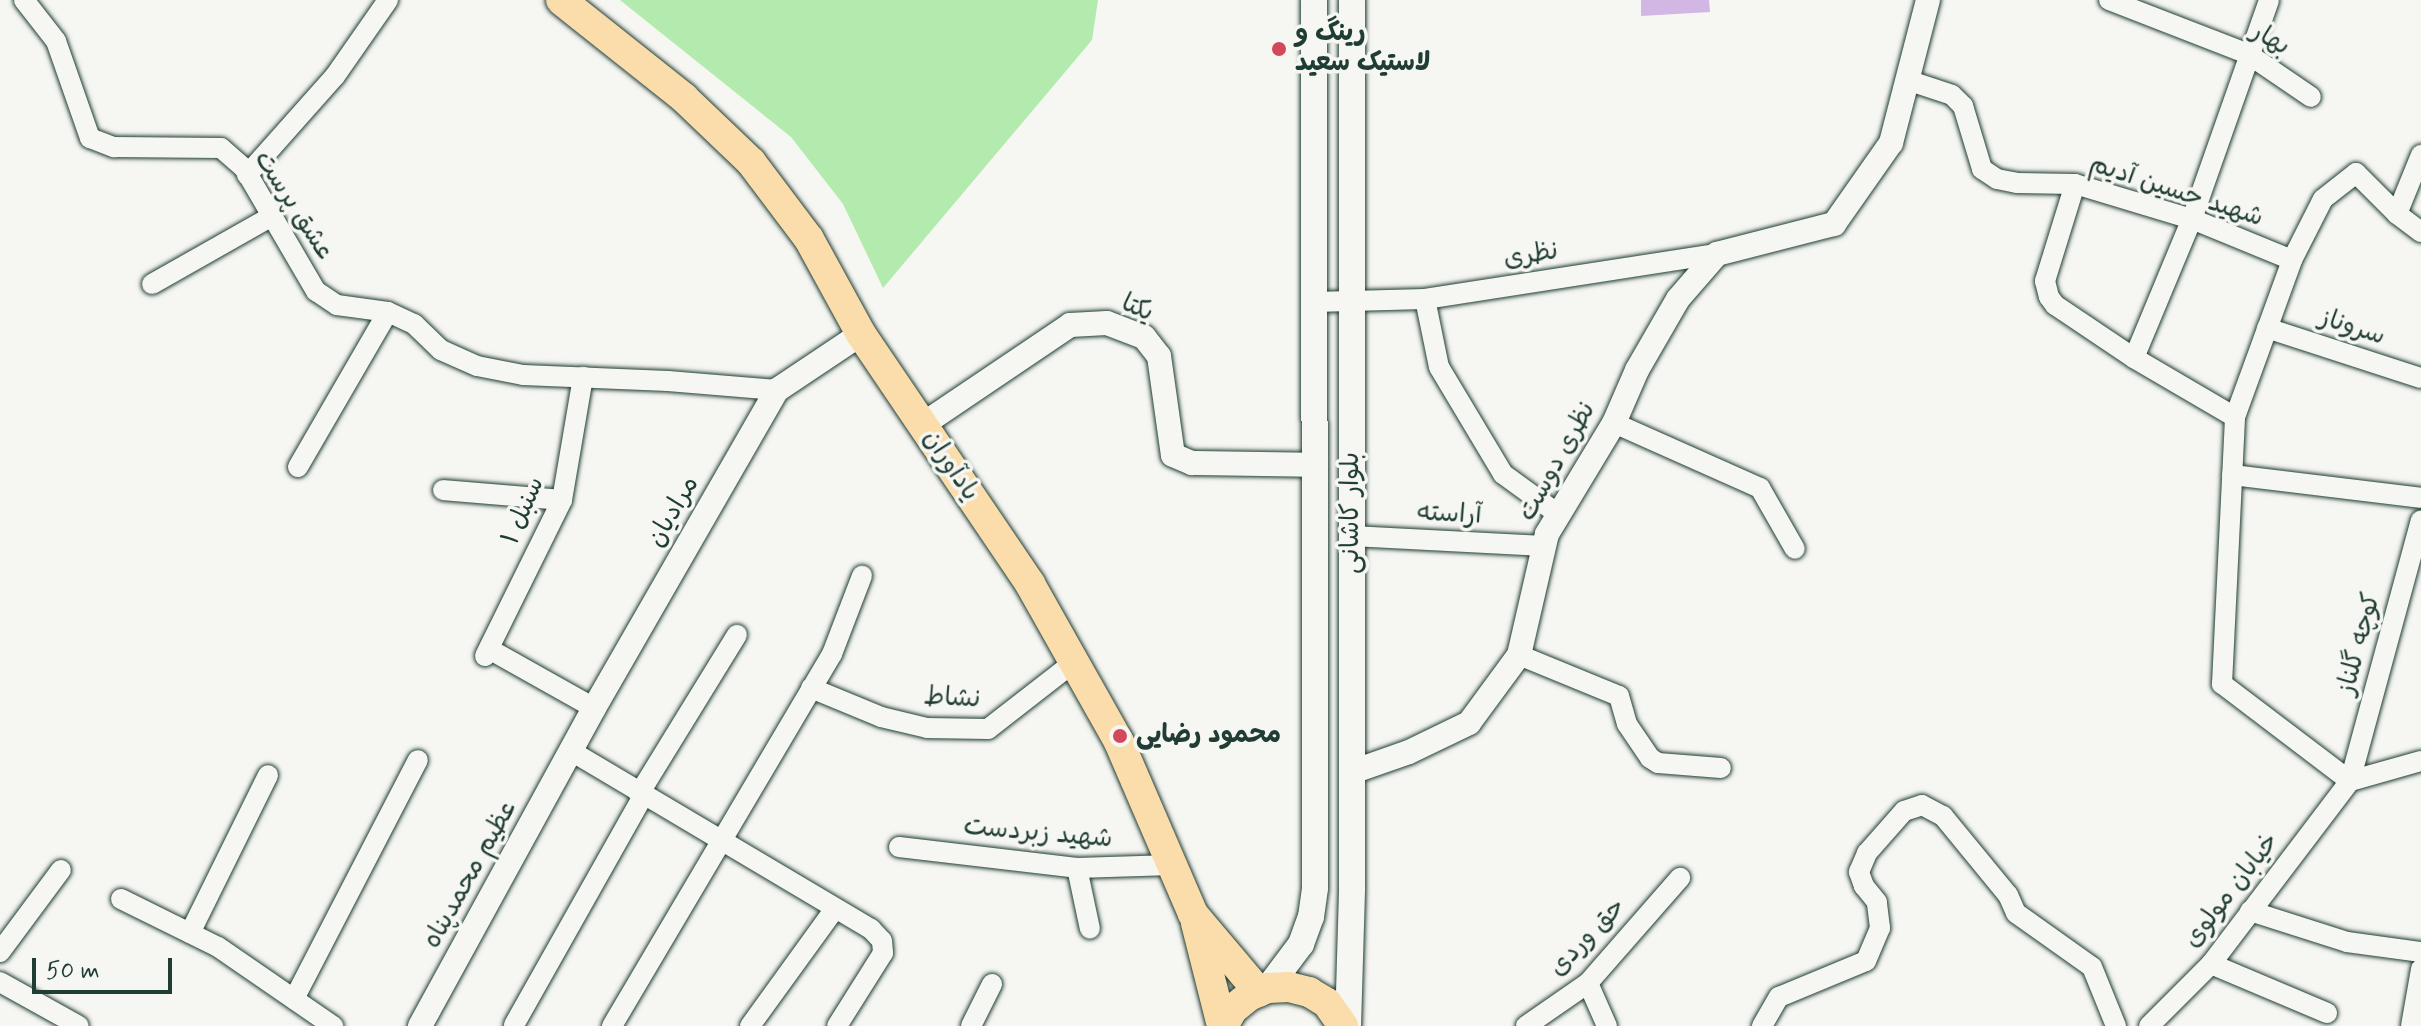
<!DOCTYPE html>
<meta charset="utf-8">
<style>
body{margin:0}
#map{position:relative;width:2421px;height:1026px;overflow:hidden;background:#f6f6f2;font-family:Mynerve,"Playpen Sans Arabic",sans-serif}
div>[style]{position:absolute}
.green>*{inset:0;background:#b3eaad}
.building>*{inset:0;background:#d2b6e4}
.roads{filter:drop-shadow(0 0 2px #1f3d34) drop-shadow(0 0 2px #1f3d34)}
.minor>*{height:20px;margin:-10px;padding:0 10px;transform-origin:10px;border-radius:10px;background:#f6f6f2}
.tertiary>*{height:24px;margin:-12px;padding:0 12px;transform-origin:12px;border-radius:12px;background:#f6f6f2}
.secondary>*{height:26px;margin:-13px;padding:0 13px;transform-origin:13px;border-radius:13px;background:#f6f6f2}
.primary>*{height:30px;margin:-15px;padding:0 15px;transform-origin:15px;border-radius:15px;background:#faddab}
.dots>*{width:22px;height:22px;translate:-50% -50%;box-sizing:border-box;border:4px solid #f6f6f2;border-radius:50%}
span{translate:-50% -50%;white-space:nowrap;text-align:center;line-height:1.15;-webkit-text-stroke:7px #f6f6f2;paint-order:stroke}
.poi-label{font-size:26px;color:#1f3d34;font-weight:700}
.left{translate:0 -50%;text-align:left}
.street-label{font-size:26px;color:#1f3d34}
.scale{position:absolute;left:32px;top:958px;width:140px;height:36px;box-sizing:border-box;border:4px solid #1f3d34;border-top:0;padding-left:10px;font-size:24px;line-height:28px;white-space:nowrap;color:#1f3d34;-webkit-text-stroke:6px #f6f6f2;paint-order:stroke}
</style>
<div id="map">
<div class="green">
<div style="clip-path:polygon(620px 0,1098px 0,1092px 40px,883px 288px,843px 204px,791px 137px)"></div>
</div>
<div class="building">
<div style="clip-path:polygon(1641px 0,1709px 0,1710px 12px,1641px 16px)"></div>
</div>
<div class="roads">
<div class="minor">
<div style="left:24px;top:0;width:52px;rotate:52deg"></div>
<div style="left:56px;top:41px;width:103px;rotate:70.7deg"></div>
<div style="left:90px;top:138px;width:26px;rotate:21deg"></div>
<div style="left:114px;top:147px;width:107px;rotate:0.5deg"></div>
<div style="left:221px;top:148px;width:30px;rotate:41deg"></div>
<div style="left:244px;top:168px;width:143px;rotate:59.7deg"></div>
<div style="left:316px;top:291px;width:25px;rotate:34deg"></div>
<div style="left:337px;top:305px;width:51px;rotate:7.8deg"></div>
<div style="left:388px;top:312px;width:29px;rotate:25deg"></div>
<div style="left:414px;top:324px;width:37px;rotate:44deg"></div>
<div style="left:441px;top:350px;width:39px;rotate:24deg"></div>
<div style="left:477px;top:366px;width:47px;rotate:11.1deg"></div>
<div style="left:523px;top:375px;width:145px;rotate:2.4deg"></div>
<div style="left:668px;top:381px;width:109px;rotate:4.7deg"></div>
<div style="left:2109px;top:0;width:149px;rotate:21.2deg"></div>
<div style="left:2248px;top:54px;width:76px;rotate:34.3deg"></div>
<div style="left:1907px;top:80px;width:47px;rotate:18.4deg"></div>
<div style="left:1952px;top:95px;width:16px;rotate:45deg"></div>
<div style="left:1963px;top:106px;width:66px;rotate:73.2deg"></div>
<div style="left:1982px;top:169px;width:18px;rotate:34deg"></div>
<div style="left:1997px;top:179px;width:20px;rotate:11deg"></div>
<div style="left:2017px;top:183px;width:58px;rotate:1deg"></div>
<div style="left:2075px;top:184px;width:122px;rotate:16.7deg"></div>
<div style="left:2192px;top:219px;width:108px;rotate:22.3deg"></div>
<div style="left:247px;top:175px;width:132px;rotate:-48.4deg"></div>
<div style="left:335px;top:76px;width:93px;rotate:-55.1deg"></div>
<div style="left:2075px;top:184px;width:102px;rotate:107.2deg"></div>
<div style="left:2045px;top:281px;width:16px;rotate:76deg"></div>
<div style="left:2049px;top:297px;width:10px;rotate:53deg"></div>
<div style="left:2055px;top:305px;width:95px;rotate:33.9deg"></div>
<div style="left:2134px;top:358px;width:117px;rotate:30.3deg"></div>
<div style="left:2397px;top:214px;width:64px;rotate:-67.9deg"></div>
<div style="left:152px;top:284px;width:138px;rotate:-29.5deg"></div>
<div style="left:1425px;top:299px;width:69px;rotate:78.4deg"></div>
<div style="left:1439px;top:367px;width:125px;rotate:59.1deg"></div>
<div style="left:1503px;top:474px;width:68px;rotate:36deg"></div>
<div style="left:1314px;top:302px;width:111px;rotate:-1.5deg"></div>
<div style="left:1425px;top:299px;width:295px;rotate:-8.8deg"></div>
<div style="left:2267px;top:328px;width:162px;rotate:18deg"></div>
<div style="left:2134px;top:358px;width:151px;rotate:-67.4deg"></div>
<div style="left:2192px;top:219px;width:232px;rotate:-70.6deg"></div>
<div style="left:1614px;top:423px;width:160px;rotate:24deg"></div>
<div style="left:1760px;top:488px;width:70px;rotate:60.2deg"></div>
<div style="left:298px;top:467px;width:179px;rotate:-59.9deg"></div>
<div style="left:2232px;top:475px;width:190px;rotate:6.9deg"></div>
<div style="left:443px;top:490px;width:119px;rotate:4.8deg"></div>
<div style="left:1352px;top:536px;width:192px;rotate:3deg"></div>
<div style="left:489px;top:649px;width:120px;rotate:29.3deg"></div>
<div style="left:1519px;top:655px;width:108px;rotate:22.3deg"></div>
<div style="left:1619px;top:696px;width:29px;rotate:74deg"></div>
<div style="left:1627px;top:724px;width:41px;rotate:55.9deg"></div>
<div style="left:1650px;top:758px;width:9px;rotate:32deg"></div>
<div style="left:1658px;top:763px;width:63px;rotate:4.5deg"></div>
<div style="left:485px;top:656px;width:174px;rotate:-63.7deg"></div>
<div style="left:562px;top:500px;width:125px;rotate:-80.3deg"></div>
<div style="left:811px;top:688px;width:76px;rotate:22.5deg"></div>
<div style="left:881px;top:717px;width:47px;rotate:13.4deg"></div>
<div style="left:927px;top:728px;width:61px;rotate:0.9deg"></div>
<div style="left:988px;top:729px;width:109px;rotate:-37.9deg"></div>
<div style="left:571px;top:751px;width:349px;rotate:30.7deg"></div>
<div style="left:871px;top:929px;width:16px;rotate:47deg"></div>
<div style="left:882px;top:941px;width:12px;rotate:85deg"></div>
<div style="left:883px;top:953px;width:86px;rotate:122.2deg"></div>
<div style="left:2350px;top:781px;width:161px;rotate:-142.8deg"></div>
<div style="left:2222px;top:684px;width:267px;rotate:-87.2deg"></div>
<div style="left:2235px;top:417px;width:167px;rotate:-70deg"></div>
<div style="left:2292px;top:260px;width:68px;rotate:-63.1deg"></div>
<div style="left:2323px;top:199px;width:42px;rotate:-38.2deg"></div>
<div style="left:2356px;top:173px;width:58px;rotate:45deg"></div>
<div style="left:2397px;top:214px;width:30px;rotate:37deg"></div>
<div style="left:2350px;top:781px;width:74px;rotate:-15.7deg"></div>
<div style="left:639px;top:794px;width:187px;rotate:-58.4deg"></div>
<div style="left:899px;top:847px;width:179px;rotate:6.7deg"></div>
<div style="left:1077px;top:868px;width:95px;rotate:-1.8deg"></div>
<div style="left:1077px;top:868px;width:62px;rotate:78deg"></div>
<div style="left:121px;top:899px;width:108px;rotate:26.3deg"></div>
<div style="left:218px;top:947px;width:140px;rotate:34.5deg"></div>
<div style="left:2250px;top:911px;width:102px;rotate:17.7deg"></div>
<div style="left:2347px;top:942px;width:75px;rotate:7.7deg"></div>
<div style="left:190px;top:933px;width:176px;rotate:-63.7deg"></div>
<div style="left:0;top:952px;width:102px;rotate:-53.4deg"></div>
<div style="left:2211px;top:964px;width:126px;rotate:22.9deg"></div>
<div style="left:0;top:982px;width:90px;rotate:29.1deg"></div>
<div style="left:1588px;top:983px;width:47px;rotate:66.2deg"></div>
<div style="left:294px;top:999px;width:269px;rotate:-62.6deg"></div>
<div style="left:514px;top:1025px;width:263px;rotate:-60.6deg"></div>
<div style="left:612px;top:1026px;width:432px;rotate:-59.4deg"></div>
<div style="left:832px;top:654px;width:84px;rotate:-69deg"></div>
<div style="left:750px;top:1026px;width:143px;rotate:-54.1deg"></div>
<div style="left:971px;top:1026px;width:47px;rotate:-63.4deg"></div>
<div style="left:1526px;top:1026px;width:75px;rotate:-34.7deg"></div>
<div style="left:1588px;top:983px;width:140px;rotate:-48.8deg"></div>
<div style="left:1762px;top:1026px;width:34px;rotate:-60deg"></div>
<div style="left:1779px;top:997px;width:94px;rotate:-22.5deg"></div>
<div style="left:1866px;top:961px;width:36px;rotate:-67deg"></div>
<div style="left:1880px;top:928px;width:26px;rotate:-97deg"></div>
<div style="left:1877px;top:902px;width:21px;rotate:-129deg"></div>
<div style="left:1864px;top:886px;width:15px;rotate:-110deg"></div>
<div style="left:1859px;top:872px;width:21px;rotate:-67deg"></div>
<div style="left:1867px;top:853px;width:56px;rotate:-48.6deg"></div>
<div style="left:1904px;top:811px;width:19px;rotate:-18deg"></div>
<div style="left:1922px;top:805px;width:24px;rotate:28deg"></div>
<div style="left:1943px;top:816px;width:102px;rotate:50.6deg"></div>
<div style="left:2008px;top:895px;width:20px;rotate:66deg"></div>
<div style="left:2016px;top:913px;width:93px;rotate:35.4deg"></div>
<div style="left:2092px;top:967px;width:64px;rotate:67.9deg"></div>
<div style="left:2149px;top:1026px;width:88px;rotate:-45deg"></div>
<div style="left:2211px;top:964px;width:230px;rotate:-52.8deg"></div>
<div style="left:2350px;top:781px;width:270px;rotate:-74.8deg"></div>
<div style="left:2411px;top:1026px;width:58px;rotate:-80deg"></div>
</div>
<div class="tertiary">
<div style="left:922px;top:425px;width:179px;rotate:-34deg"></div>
<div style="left:1070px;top:325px;width:37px;rotate:-3deg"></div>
<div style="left:1107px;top:323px;width:40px;rotate:21deg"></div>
<div style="left:1144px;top:337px;width:24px;rotate:52deg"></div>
<div style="left:1159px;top:356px;width:100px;rotate:82deg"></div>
<div style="left:1173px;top:455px;width:21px;rotate:23deg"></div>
<div style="left:1192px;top:463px;width:122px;rotate:0.9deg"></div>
<div style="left:1352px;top:772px;width:60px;rotate:-19.3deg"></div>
<div style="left:1409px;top:752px;width:67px;rotate:-25.8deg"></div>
<div style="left:1469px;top:723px;width:84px;rotate:-53.7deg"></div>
<div style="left:1519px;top:655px;width:124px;rotate:-77deg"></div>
<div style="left:1547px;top:534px;width:130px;rotate:-58.9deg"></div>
<div style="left:1614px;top:423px;width:58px;rotate:-66.5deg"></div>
<div style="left:1637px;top:370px;width:82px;rotate:-60deg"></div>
<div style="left:1678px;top:299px;width:60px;rotate:-49.1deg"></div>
<div style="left:1717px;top:254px;width:121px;rotate:-14.4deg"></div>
<div style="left:1834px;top:224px;width:99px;rotate:-54.9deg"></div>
<div style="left:1891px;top:143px;width:148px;rotate:-75.5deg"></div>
<div style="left:420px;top:1026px;width:362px;rotate:-61.3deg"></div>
<div style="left:594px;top:708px;width:367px;rotate:-60.1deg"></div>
<div style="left:777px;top:390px;width:101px;rotate:-33.7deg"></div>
</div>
<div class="secondary">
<div style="left:1268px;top:988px;width:55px;rotate:-53.1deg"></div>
<div style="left:1301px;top:944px;width:29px;rotate:-70deg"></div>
<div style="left:1311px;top:917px;width:29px;rotate:-82deg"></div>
<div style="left:1315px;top:888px;width:888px;rotate:-90.06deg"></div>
<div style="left:1348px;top:1026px;width:138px;rotate:-88.3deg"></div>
<div style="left:1352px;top:888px;width:888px;rotate:-90deg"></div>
</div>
<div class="primary">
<div style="left:561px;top:0;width:157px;rotate:38.5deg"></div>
<div style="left:684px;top:98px;width:93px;rotate:43.7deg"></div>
<div style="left:751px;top:162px;width:96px;rotate:53deg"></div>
<div style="left:809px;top:239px;width:108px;rotate:61.3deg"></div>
<div style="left:861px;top:334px;width:302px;rotate:55.9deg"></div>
<div style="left:1030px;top:584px;width:181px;rotate:60.6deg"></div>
<div style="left:1119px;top:742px;width:187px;rotate:66.7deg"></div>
<div style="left:1193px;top:914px;width:102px;rotate:49.8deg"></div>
<div style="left:1196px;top:923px;width:106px;rotate:75.8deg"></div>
<div style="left:1223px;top:1026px;width:20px;rotate:-60deg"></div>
<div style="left:1233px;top:1009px;width:21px;rotate:-39deg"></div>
<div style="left:1249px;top:996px;width:21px;rotate:-23deg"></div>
<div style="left:1268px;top:988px;width:21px;rotate:-3deg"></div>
<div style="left:1289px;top:987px;width:21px;rotate:14deg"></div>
<div style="left:1309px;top:992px;width:21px;rotate:31deg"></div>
<div style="left:1327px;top:1003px;width:28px;rotate:55deg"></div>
</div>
</div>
<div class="dots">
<div style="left:1279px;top:49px;background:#d1495b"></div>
<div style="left:1120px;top:736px;background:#d1495b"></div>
</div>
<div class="poi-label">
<span class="left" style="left:1295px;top:49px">رینگ و<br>لاستیک سعید</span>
<span class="left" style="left:1136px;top:736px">محمود رضایی</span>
</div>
<div class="street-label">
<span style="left:2270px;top:40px;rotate:30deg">بهار</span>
<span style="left:2176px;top:192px;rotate:18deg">شهید حسین آدیم</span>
<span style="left:293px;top:206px;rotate:57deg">عشق پرست</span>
<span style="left:1531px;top:256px;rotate:-9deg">نظری</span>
<span style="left:1137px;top:309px;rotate:24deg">یکتا</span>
<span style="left:2352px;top:328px;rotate:18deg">سروناز</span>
<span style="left:1558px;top:462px;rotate:-61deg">نظری دوست</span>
<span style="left:950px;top:466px;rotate:56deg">یادآوران</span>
<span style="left:524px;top:511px;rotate:-67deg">سنبل ۱</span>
<span style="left:674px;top:512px;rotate:-60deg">مرادیان</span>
<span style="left:1352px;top:513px;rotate:-90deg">بلوار کاشانی</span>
<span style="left:1449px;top:515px;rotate:3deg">آراسته</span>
<span style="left:2360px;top:644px;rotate:-75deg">کوچه گلناز</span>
<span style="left:952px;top:699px;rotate:3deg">نشاط</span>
<span style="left:1038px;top:834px;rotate:5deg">شهید زبردست</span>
<span style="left:471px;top:875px;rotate:-61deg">عظیم محمدپناه</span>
<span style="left:2232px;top:891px;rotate:-52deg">خیابان مولوی</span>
<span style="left:1588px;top:938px;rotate:-46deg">حق وردی</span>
</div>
<div class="scale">50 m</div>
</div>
